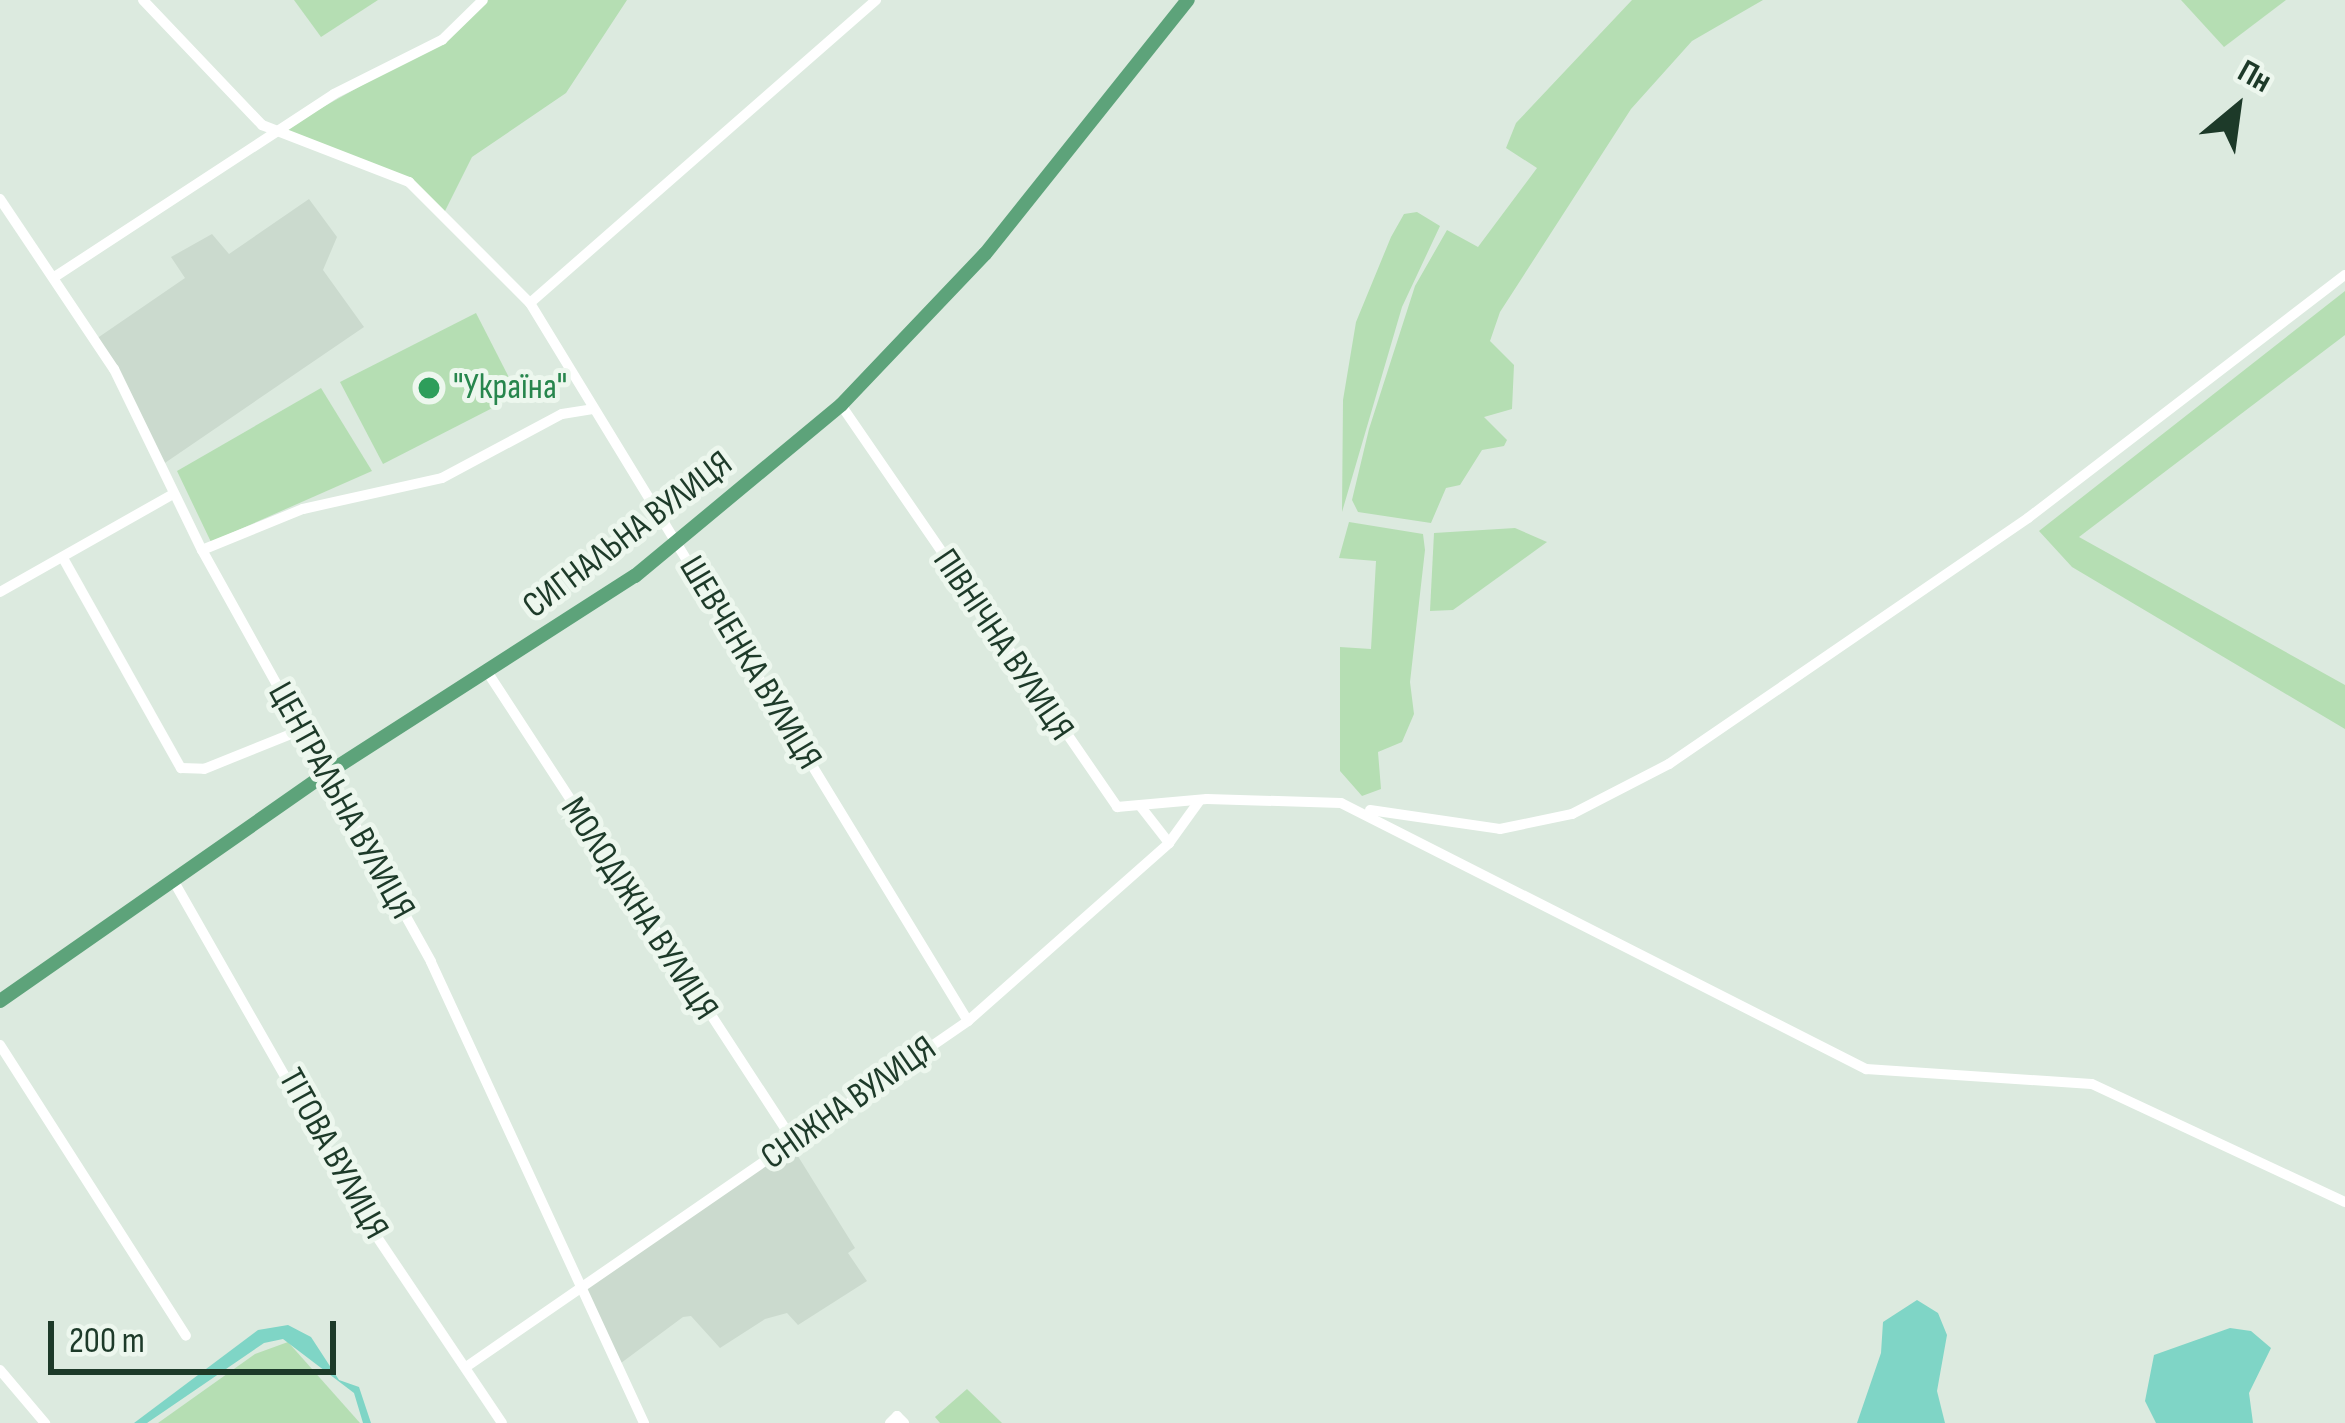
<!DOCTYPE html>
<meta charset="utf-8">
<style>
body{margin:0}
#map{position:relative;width:2345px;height:1423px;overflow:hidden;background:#dceadf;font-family:"Sofia Sans Condensed",sans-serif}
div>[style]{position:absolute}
.built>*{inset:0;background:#cbdace}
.green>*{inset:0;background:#b5deb3}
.water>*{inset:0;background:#7fd5c6}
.minor>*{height:10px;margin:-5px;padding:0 5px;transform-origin:5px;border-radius:5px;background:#fff}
.major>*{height:14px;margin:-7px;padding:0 7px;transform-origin:7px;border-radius:7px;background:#5da37a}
.dots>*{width:33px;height:33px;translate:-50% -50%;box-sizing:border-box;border:6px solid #edf7ee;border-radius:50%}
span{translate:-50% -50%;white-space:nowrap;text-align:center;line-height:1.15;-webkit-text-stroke:10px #edf7ee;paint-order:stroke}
.leisure-label{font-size:36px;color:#27864d}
.left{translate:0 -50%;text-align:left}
.street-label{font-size:36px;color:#1d3a29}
.north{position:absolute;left:2177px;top:48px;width:120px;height:120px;-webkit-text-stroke:9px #edf7ee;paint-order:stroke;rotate:29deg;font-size:33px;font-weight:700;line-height:48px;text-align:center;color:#1d3a29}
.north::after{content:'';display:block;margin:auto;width:42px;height:54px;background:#1d3a29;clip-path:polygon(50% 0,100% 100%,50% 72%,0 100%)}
.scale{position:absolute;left:48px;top:1321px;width:288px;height:54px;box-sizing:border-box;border:6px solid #1d3a29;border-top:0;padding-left:15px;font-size:36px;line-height:42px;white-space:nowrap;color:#1d3a29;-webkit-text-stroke:9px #edf7ee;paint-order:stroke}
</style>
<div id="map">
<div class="built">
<div style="clip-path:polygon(309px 199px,337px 237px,323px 270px,364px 327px,159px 467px,96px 339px,185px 278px,171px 257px,212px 234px,229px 254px)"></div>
<div style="clip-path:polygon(791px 1145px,855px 1248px,848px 1253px,867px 1281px,798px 1325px,787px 1313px,765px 1319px,720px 1348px,691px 1316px,683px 1317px,617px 1366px,577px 1290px)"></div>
</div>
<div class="green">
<div style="clip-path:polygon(294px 0,378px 0,321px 37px)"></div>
<div style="clip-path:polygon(484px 0,627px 0,566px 93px,472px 157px,443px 215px,410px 182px,282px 130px,443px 40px)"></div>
<div style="clip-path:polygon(1632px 0,1763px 0,1692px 41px,1631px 109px,1500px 312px,1490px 341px,1514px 365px,1512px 409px,1484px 417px,1507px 440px,1504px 446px,1482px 450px,1460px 485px,1446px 488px,1431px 523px,1358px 512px,1352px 500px,1369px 429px,1415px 286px,1447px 230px,1478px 247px,1537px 168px,1506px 148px,1516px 123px)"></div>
<div style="clip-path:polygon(2181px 0,2286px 0,2224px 47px)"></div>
<div style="clip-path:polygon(1417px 212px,1440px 226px,1402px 307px,1342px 512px,1343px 400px,1356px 322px,1391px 237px,1404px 214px)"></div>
<div style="clip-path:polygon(2345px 291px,2345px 335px,2079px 537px,2345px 685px,2345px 729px,2072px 567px,2039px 531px)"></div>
<div style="clip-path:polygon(476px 313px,518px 395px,383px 464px,340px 382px)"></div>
<div style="clip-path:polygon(321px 388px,372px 471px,211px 542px,177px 471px)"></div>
<div style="clip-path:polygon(1349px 522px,1423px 534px,1425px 550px,1410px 682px,1414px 714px,1402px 742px,1378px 752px,1381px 789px,1362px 796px,1340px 771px,1340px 647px,1371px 649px,1376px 561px,1339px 558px)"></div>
<div style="clip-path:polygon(1515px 528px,1547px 542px,1453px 610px,1430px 611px,1434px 533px)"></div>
<div style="clip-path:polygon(288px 1342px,360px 1423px,158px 1423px,255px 1354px)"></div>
<div style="clip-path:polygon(967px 1389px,1002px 1423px,940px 1423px,935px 1417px)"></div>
</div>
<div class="water">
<div style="clip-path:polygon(1917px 1300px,1938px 1313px,1947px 1335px,1937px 1391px,1945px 1423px,1857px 1423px,1881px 1353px,1883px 1322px)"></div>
<div style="clip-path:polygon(288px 1325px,311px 1337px,339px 1380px,359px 1387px,371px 1423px,363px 1423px,354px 1393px,283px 1339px,264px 1343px,147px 1423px,134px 1423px,258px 1330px)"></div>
<div style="clip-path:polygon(2230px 1328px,2251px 1331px,2271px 1348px,2249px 1393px,2253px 1423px,2156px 1423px,2145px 1401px,2154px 1355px)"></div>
</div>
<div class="minor">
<div style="left:143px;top:0;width:173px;rotate:46.4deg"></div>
<div style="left:262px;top:125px;width:158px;rotate:21.2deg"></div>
<div style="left:409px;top:182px;width:171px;rotate:45deg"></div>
<div style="left:530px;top:303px;width:841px;rotate:58.62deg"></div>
<div style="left:0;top:199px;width:205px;rotate:56.2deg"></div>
<div style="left:114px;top:369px;width:201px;rotate:64.1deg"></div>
<div style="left:202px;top:550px;width:471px;rotate:60.9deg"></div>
<div style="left:431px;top:962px;width:508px;rotate:65.2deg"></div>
<div style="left:56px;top:276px;width:332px;rotate:-33.2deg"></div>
<div style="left:334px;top:94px;width:121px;rotate:-26.6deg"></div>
<div style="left:442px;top:40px;width:57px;rotate:-44.3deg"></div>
<div style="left:530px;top:303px;width:460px;rotate:-41.2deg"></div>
<div style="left:841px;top:405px;width:488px;rotate:55.5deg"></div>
<div style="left:1117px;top:807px;width:90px;rotate:-5.1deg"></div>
<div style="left:1207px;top:799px;width:134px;rotate:1.7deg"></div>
<div style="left:1341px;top:803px;width:589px;rotate:26.87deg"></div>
<div style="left:1866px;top:1069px;width:226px;rotate:3.8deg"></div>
<div style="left:2092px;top:1084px;width:279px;rotate:25deg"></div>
<div style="left:202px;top:550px;width:109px;rotate:-22.1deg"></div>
<div style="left:303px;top:509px;width:142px;rotate:-12.6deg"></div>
<div style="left:442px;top:478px;width:136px;rotate:-28.1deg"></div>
<div style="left:562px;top:414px;width:31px;rotate:-9deg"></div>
<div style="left:63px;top:558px;width:241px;rotate:60.7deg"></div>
<div style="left:181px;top:768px;width:23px;rotate:2deg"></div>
<div style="left:204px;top:769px;width:105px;rotate:-21.9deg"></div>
<div style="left:0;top:592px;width:199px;rotate:-29.5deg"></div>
<div style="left:488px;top:673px;width:560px;rotate:56.88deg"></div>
<div style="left:1141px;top:807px;width:46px;rotate:52.1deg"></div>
<div style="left:1370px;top:810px;width:131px;rotate:8.3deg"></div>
<div style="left:1500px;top:829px;width:74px;rotate:-11.8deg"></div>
<div style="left:1572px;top:814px;width:109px;rotate:-27.3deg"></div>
<div style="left:1669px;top:764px;width:435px;rotate:-34.4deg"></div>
<div style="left:2028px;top:518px;width:399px;rotate:-37.5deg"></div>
<div style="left:173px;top:880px;width:404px;rotate:60.3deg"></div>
<div style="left:373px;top:1231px;width:231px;rotate:56.1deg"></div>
<div style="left:0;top:1045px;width:345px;rotate:57.4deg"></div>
<div style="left:466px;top:1367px;width:610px;rotate:-34.58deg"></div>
<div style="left:968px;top:1021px;width:268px;rotate:-41.5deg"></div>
<div style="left:1169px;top:843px;width:53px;rotate:-54.2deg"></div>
<div style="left:0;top:1370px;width:70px;rotate:49.7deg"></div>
<div style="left:890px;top:1423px;width:10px;rotate:-45deg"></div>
<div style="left:897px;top:1416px;width:10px;rotate:45deg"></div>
</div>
<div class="major">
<div style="left:0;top:1001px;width:397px;rotate:-34.9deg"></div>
<div style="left:326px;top:774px;width:367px;rotate:-32.7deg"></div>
<div style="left:635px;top:576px;width:268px;rotate:-39.7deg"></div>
<div style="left:841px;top:405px;width:209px;rotate:-46.4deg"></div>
<div style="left:985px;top:254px;width:325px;rotate:-51.4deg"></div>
</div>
<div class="dots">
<div style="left:429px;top:388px;background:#2e9e5b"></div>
</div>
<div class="leisure-label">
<span class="left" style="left:453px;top:388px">"Україна"</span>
</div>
<div class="street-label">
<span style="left:628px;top:535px;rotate:-37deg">СИГНАЛЬНА ВУЛИЦЯ</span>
<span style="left:1003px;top:645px;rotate:56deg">ПІВНІЧНА ВУЛИЦЯ</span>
<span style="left:750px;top:663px;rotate:59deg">ШЕВЧЕНКА ВУЛИЦЯ</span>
<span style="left:341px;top:801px;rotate:61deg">ЦЕНТРАЛЬНА ВУЛИЦЯ</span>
<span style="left:639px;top:909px;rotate:57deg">МОЛОДІЖНА ВУЛИЦЯ</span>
<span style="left:849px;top:1103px;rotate:-35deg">СНІЖНА ВУЛИЦЯ</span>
<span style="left:333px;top:1154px;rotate:61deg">ТІТОВА ВУЛИЦЯ</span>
</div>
<div class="north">Пн</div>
<div class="scale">200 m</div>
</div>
